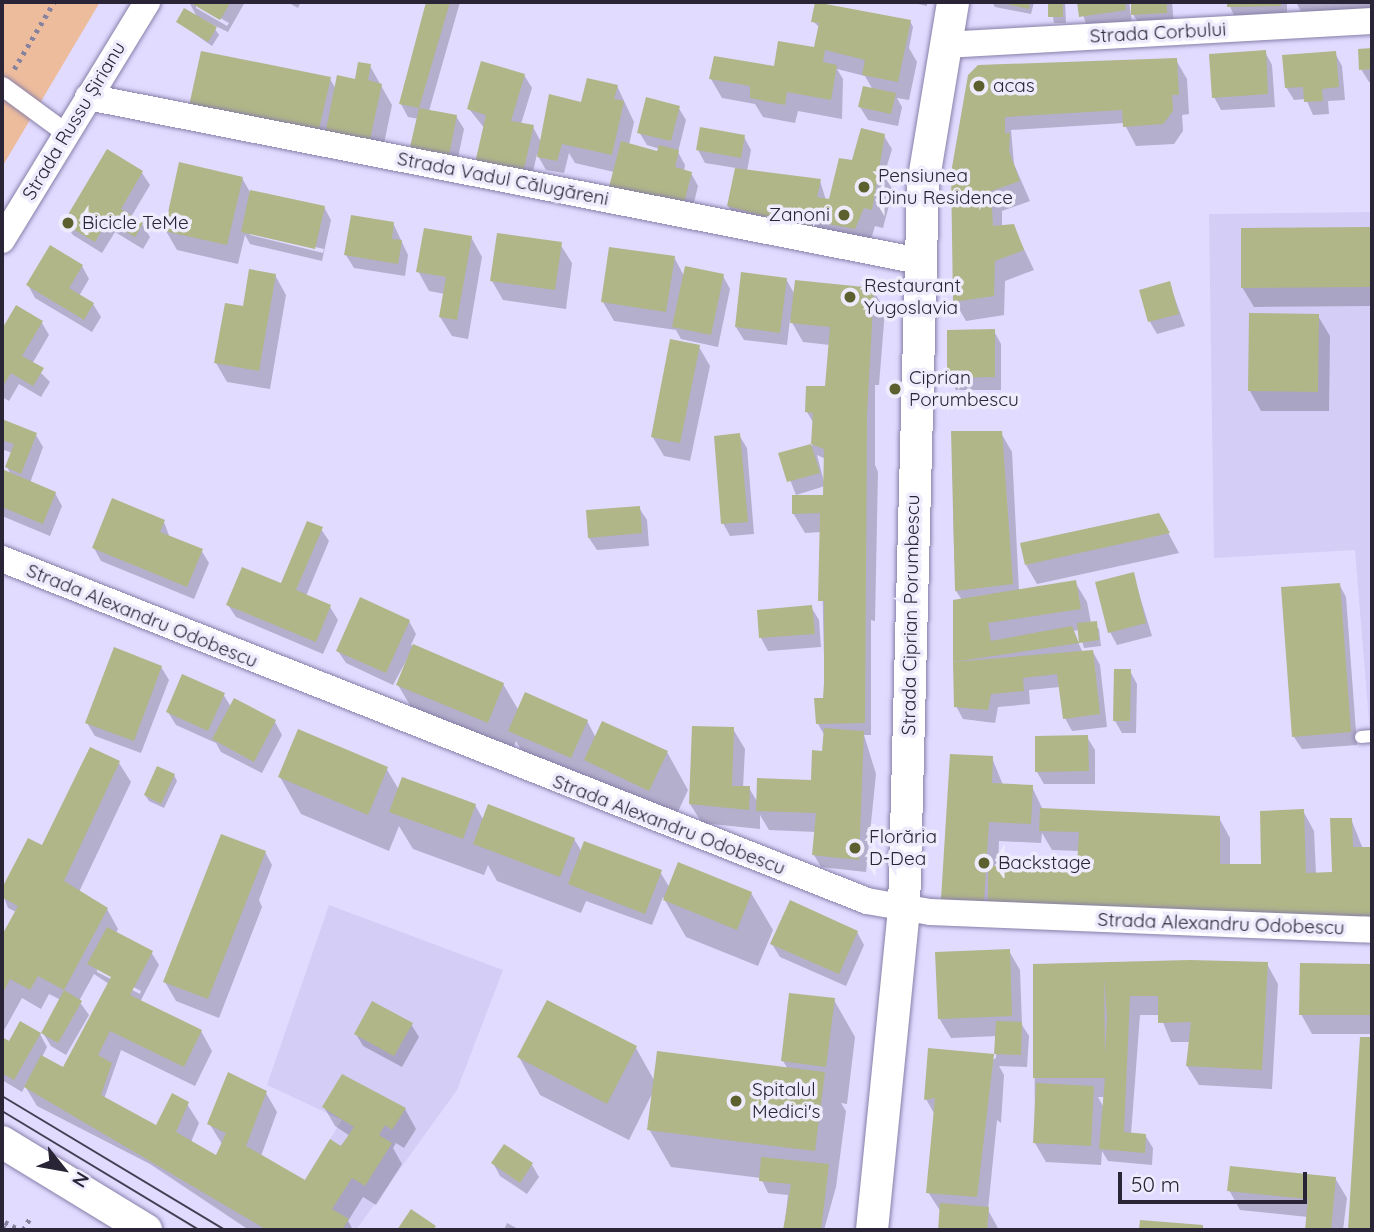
<!DOCTYPE html>
<meta charset="utf-8">
<style>
body{margin:0}
#map{position:relative;width:1374px;height:1232px;overflow:hidden;background:#e1dbff;font-family:Quicksand,sans-serif}
div>[style]{position:absolute}
.built>*{inset:0;background:#d4cdf6}
.green>*{inset:0;background:#ecbc9d}
.shadow>*{inset:0;background:#0003}
.building>*{inset:0;background:#b0b688}
.path>*{height:4.5px;margin-top:-2.25px;transform-origin:0;background:repeating-linear-gradient(90deg,#87829d 0 3.5px,transparent 0 8.5px)}
.roads{filter:drop-shadow(0 0 2px #887fa9) drop-shadow(0 0 2px #887fa9)}
.service>*{height:12px;margin:-6px;padding:0 6px;transform-origin:6px;border-radius:6px;background:#fff}
.pedestrian>*{height:19px;margin:-9.5px;padding:0 9.5px;transform-origin:9.5px;border-radius:9.5px;background:#fff}
.minor>*{height:26px;margin:-13px;padding:0 13px;transform-origin:13px;border-radius:13px;background:#fff}
.tertiary>*{height:32px;margin:-16px;padding:0 16px;transform-origin:16px;border-radius:16px;background:#fff}
.tram>*{height:2px;margin:-1px;padding:0 1px;transform-origin:1px;border-radius:1px;background:#444054}
.dots>*{width:19px;height:19px;translate:-50% -50%;box-sizing:border-box;border:4px solid #eeebfd;border-radius:50%}
span{translate:-50% -50%;white-space:nowrap;text-align:center;line-height:1.15;-webkit-text-stroke:7px #eeebfd;paint-order:stroke}
.street-label{font-size:19px;color:#292536}
.poi-label{font-size:19px;color:#292536}
.left{translate:0 -50%;text-align:left}
.right{translate:-100% -50%;text-align:right}
.frame{position:absolute;inset:0;border:4px solid #292536;pointer-events:none}
.north{position:absolute;left:28px;top:1134px;width:70px;height:70px;-webkit-text-stroke:5px #eeebfd;paint-order:stroke;rotate:121deg;font-size:19px;font-weight:700;line-height:28px;text-align:center;color:#292536}
.north::after{content:'';display:block;margin:auto;width:24px;height:32px;background:#292536;clip-path:polygon(50% 0,100% 100%,50% 72%,0 100%)}
.scale{position:absolute;left:1118px;top:1172px;width:189px;height:32px;box-sizing:border-box;border:4px solid #292536;border-top:0;padding-left:9px;font-size:21px;line-height:24px;white-space:nowrap;color:#292536;-webkit-text-stroke:5px #eeebfd;paint-order:stroke}
</style>
<div id="map">
<div class="built">
<div style="clip-path:polygon(1372px 212px,1372px 758px,1355px 550px,1214px 558px,1209px 214px)"></div>
<div style="clip-path:polygon(329px 905px,503px 970px,457px 1090px,356px 1230px,273px 1230px,342px 1120px,267px 1085px)"></div>
</div>
<div class="green">
<div style="clip-path:polygon(2px 2px,100px 2px,2px 167px)"></div>
</div>
<div class="shadow">
<div style="clip-path:polygon(evenodd,189px 2px,245px 2px,228px 32px,197px 17px,189px 2px,196px 4px,229px 23px,227px 26px,196px 8px,196px 4px)"></div>
<div style="clip-path:polygon(287px 2px,301px 2px,298px 8px)"></div>
<div style="clip-path:polygon(429px 2px,460px 2px,429px 111px,456px 116px,464px 129px,456px 167px,420px 159px,412px 146px,419px 119px,408px 117px,401px 104px)"></div>
<div style="clip-path:polygon(909px 2px,927px 2px,927px 6px)"></div>
<div style="clip-path:polygon(992px 2px,1034px 2px,1031px 14px,995px 7px)"></div>
<div style="clip-path:polygon(1050px 2px,1065px 2px,1066px 23px,1054px 23px)"></div>
<div style="clip-path:polygon(1079px 2px,1129px 2px,1132px 23px,1088px 30px)"></div>
<div style="clip-path:polygon(1133px 2px,1172px 2px,1174px 26px,1141px 27px,1131px 11px)"></div>
<div style="clip-path:polygon(1228px 2px,1287px 2px,1287px 18px,1236px 20px)"></div>
<div style="clip-path:polygon(1296px 2px,1372px 2px,1372px 15px,1303px 15px)"></div>
<div style="clip-path:polygon(813px 21px,910px 21px,913px 27px,909px 48px,917px 62px,909px 100px,897px 98px,902px 107px,898px 126px,868px 120px,860px 107px,873px 90px,865px 76px,837px 69px,843px 79px,842px 119px,798px 111px,795px 123px,763px 117px,755px 104px,722px 98px,711px 79px,778px 69px,818px 50px,820px 28px)"></div>
<div style="clip-path:polygon(178px 22px,215px 29px,219px 35px,212px 46px)"></div>
<div style="clip-path:polygon(1372px 50px,1372px 82px,1369px 82px,1361px 69px,1360px 51px)"></div>
<div style="clip-path:polygon(1265px 52px,1272px 65px,1275px 107px,1221px 110px,1214px 97px)"></div>
<div style="clip-path:polygon(1335px 53px,1342px 66px,1345px 100px,1328px 101px,1329px 114px,1313px 115px,1306px 99px,1294px 100px,1286px 87px)"></div>
<div style="clip-path:polygon(1176px 60px,1187px 79px,1189px 114px,1182px 115px,1183px 131px,1174px 144px,1136px 146px,1124px 123px,1011px 130px,1014px 164px,1030px 201px,1002px 211px,1002px 227px,1013px 226px,1034px 270px,1005px 281px,1004px 315px,966px 321px,955px 302px,970px 76px)"></div>
<div style="clip-path:polygon(370px 66px,392px 105px,380px 163px,191px 106px,330px 79px,336px 89px,356px 81px)"></div>
<div style="clip-path:polygon(524px 75px,532px 88px,521px 124px,533px 127px,541px 142px,583px 104px,617px 86px,634px 122px,629px 145px,659px 153px,660px 149px,647px 145px,639px 132px,678px 107px,686px 120px,678px 152px,685px 165px,684px 171px,691px 173px,698px 186px,691px 215px,614px 172px,575px 163px,569px 153px,564px 173px,546px 170px,537px 154px,530px 185px,469px 109px)"></div>
<div style="clip-path:polygon(884px 136px,892px 149px,884px 176px,893px 190px,883px 228px,875px 226px,869px 246px,736px 219px,728px 206px,736px 168px,705px 163px,698px 150px,744px 137px,751px 150px,747px 171px,820px 181px,826px 200px,831px 201px,856px 164px)"></div>
<div style="clip-path:polygon(108px 152px,142px 173px,150px 185px,131px 217px,142px 224px,150px 237px,143px 249px,115px 232px,102px 253px,73px 235px,65px 223px)"></div>
<div style="clip-path:polygon(evenodd,242px 178px,250px 192px,324px 207px,331px 220px,322px 261px,250px 244px,245px 235px,238px 264px,177px 250px,166px 231px,242px 178px,250px 232px,324px 249px,323px 253px,250px 235px,250px 232px)"></div>
<div style="clip-path:polygon(393px 223px,408px 255px,405px 276px,354px 268px,346px 255px)"></div>
<div style="clip-path:polygon(1242px 229px,1372px 229px,1372px 306px,1254px 307px,1242px 287px)"></div>
<div style="clip-path:polygon(471px 237px,482px 257px,468px 339px,452px 336px,440px 317px,445px 294px,429px 291px,418px 271px)"></div>
<div style="clip-path:polygon(560px 244px,572px 263px,566px 309px,503px 300px,492px 281px)"></div>
<div style="clip-path:polygon(674px 257px,684px 276px,723px 276px,730px 289px,718px 347px,681px 339px,676px 330px,614px 321px,603px 302px)"></div>
<div style="clip-path:polygon(82px 266px,89px 279px,79px 296px,93px 304px,101px 317px,92px 332px,35px 298px,28px 285px)"></div>
<div style="clip-path:polygon(275px 275px,286px 295px,270px 389px,227px 382px,216px 363px,245px 308px)"></div>
<div style="clip-path:polygon(evenodd,786px 279px,795px 295px,873px 290px,885px 310px,879px 385px,875px 385px,875px 465px,878px 472px,875px 621px,871px 620px,871px 735px,864px 735px,876px 774px,866px 872px,821px 867px,814px 855px,816px 832px,769px 830px,760px 815px,760px 829px,702px 823px,690px 804px,733px 729px,745px 749px,743px 788px,749px 788px,758px 803px,812px 782px,824px 753px,825px 736px,818px 724px,825px 700px,821px 532px,805px 533px,793px 513px,825px 497px,825px 486px,796px 495px,780px 454px,813px 445px,814px 424px,807px 412px,827px 388px,830px 345px,803px 342px,790px 319px,787px 345px,744px 340px,736px 327px,786px 279px,817px 455px,826px 459px,824px 482px,817px 455px)"></div>
<div style="clip-path:polygon(1169px 283px,1185px 326px,1157px 334px,1150px 322px)"></div>
<div style="clip-path:polygon(17px 307px,42px 323px,49px 335px,32px 364px,50px 382px,41px 397px,19px 384px,9px 401px,2px 397px,2px 332px)"></div>
<div style="clip-path:polygon(1251px 315px,1318px 316px,1330px 336px,1329px 411px,1261px 411px,1250px 391px)"></div>
<div style="clip-path:polygon(994px 331px,1001px 344px,1001px 390px,956px 390px,949px 377px)"></div>
<div style="clip-path:polygon(699px 347px,710px 366px,690px 461px,664px 456px,652px 436px)"></div>
<div style="clip-path:polygon(2px 421px,36px 435px,43px 447px,30px 483px,55px 493px,62px 506px,50px 536px,2px 516px,2px 471px,11px 475px,7px 467px,12px 453px,2px 449px)"></div>
<div style="clip-path:polygon(952px 433px,1001px 433px,1012px 452px,1019px 591px,1075px 582px,1087px 602px,1091px 623px,1099px 629px,1101px 646px,1084px 648px,1079px 630px,1073px 631px,1083px 653px,1093px 652px,1100px 665px,1107px 727px,1072px 731px,1065px 718px,1060px 687px,1029px 690px,1030px 704px,998px 707px,995px 723px,963px 719px,956px 706px,955px 601px,962px 600px,956px 591px,954px 547px)"></div>
<div style="clip-path:polygon(739px 435px,747px 448px,754px 534px,730px 536px,723px 523px)"></div>
<div style="clip-path:polygon(639px 508px,647px 520px,649px 546px,597px 550px,589px 538px)"></div>
<div style="clip-path:polygon(1158px 514px,1179px 553px,1037px 584px,1026px 565px)"></div>
<div style="clip-path:polygon(164px 522px,170px 538px,201px 550px,209px 563px,194px 599px,101px 561px,94px 548px)"></div>
<div style="clip-path:polygon(321px 529px,329px 541px,306px 596px,330px 607px,338px 620px,323px 654px,236px 617px,228px 605px,282px 585px)"></div>
<div style="clip-path:polygon(1133px 574px,1152px 636px,1117px 645px,1110px 632px)"></div>
<div style="clip-path:polygon(1339px 584px,1346px 597px,1357px 745px,1302px 749px,1294px 737px)"></div>
<div style="clip-path:polygon(811px 607px,819px 620px,821px 647px,768px 651px,761px 638px,759px 612px)"></div>
<div style="clip-path:polygon(409px 621px,416px 634px,411px 645px,503px 684px,519px 711px,587px 721px,596px 738px,667px 752px,688px 790px,671px 827px,532px 768px,516px 741px,509px 759px,420px 722px,398px 685px,412px 650px,393px 685px,346px 663px,338px 651px)"></div>
<div style="clip-path:polygon(161px 667px,169px 680px,141px 753px,95px 736px,87px 723px)"></div>
<div style="clip-path:polygon(1130px 671px,1137px 684px,1136px 733px,1122px 733px,1115px 721px)"></div>
<div style="clip-path:polygon(223px 694px,231px 707px,275px 722px,282px 735px,262px 773px,221px 752px,216px 743px,176px 725px,168px 712px)"></div>
<div style="clip-path:polygon(1087px 737px,1095px 750px,1095px 784px,1044px 784px,1037px 772px)"></div>
<div style="clip-path:polygon(evenodd,91px 749px,119px 763px,131px 782px,79px 892px,107px 909px,118px 929px,116px 933px,151px 952px,159px 965px,140px 1002px,201px 1031px,212px 1051px,195px 1086px,121px 1050px,104px 1099px,155px 1127px,187px 1104px,199px 1123px,191px 1142px,217px 1157px,222px 1144px,209px 1123px,266px 1093px,277px 1112px,261px 1156px,306px 1182px,350px 1136px,335px 1126px,324px 1107px,405px 1109px,416px 1129px,404px 1148px,396px 1143px,393px 1148px,402px 1164px,376px 1205px,363px 1197px,348px 1221px,353px 1230px,249px 1230px,150px 1164px,37px 1106px,25px 1086px,22px 1092px,2px 1080px,2px 1039px,9px 1043px,40px 1034px,47px 1047px,42px 1057px,64px 1070px,109px 984px,94px 974px,79px 1001px,89px 1015px,66px 1055px,51px 1046px,43px 1033px,61px 1000px,49px 994px,41px 1009px,22px 998px,2px 1034px,2px 938px,16px 912px,8px 908px,2px 892px,20px 858px,43px 847px,91px 749px,97px 968px,141px 991px,140px 994px,97px 972px,97px 968px)"></div>
<div style="clip-path:polygon(evenodd,992px 758px,1003px 785px,1032px 787px,1043px 810px,1219px 818px,1230px 838px,1230px 866px,1263px 866px,1303px 811px,1314px 831px,1316px 874px,1334px 874px,1351px 819px,1363px 849px,1372px 849px,1372px 935px,955px 918px,943px 898px,992px 758px,1042px 833px,1052px 850px,1080px 851px,1079px 867px,998px 867px,999px 841px,1041px 843px,1042px 833px)"></div>
<div style="clip-path:polygon(386px 768px,399px 790px,475px 805px,484px 821px,574px 839px,582px 852px,660px 872px,670px 888px,751px 893px,773px 930px,758px 966px,686px 937px,663px 897px,652px 925px,586px 901px,581px 913px,497px 881px,488px 865px,484px 875px,413px 849px,399px 826px,389px 851px,301px 814px,280px 777px)"></div>
<div style="clip-path:polygon(174px 775px,177px 781px,164px 808px,149px 801px,145px 795px)"></div>
<div style="clip-path:polygon(265px 852px,272px 865px,259px 900px,262px 907px,219px 1018px,176px 1001px,165px 982px)"></div>
<div style="clip-path:polygon(857px 932px,864px 945px,846px 986px,780px 957px,772px 944px)"></div>
<div style="clip-path:polygon(1009px 951px,1020px 970px,1022px 1025px,1029px 1036px,1027px 1067px,999px 1066px,1004px 1075px,1001px 1123px,997px 1120px,988px 1210px,999px 1230px,940px 1230px,941px 1212px,928px 1192px,935px 1115px,926px 1099px,996px 1058px,997px 1036px,951px 1038px,939px 1018px)"></div>
<div style="clip-path:polygon(evenodd,1267px 964px,1278px 984px,1272px 1089px,1199px 1085px,1187px 1066px,1190px 1042px,1171px 1042px,1160px 1015px,1140px 1015px,1131px 1134px,1145px 1135px,1153px 1148px,1152px 1165px,1108px 1161px,1102px 1151px,1101px 1165px,1046px 1162px,1035px 1143px,1034px 966px,1267px 964px,1098px 1097px,1104px 1097px,1103px 1106px,1098px 1097px)"></div>
<div style="clip-path:polygon(1301px 965px,1372px 966px,1372px 1034px,1312px 1034px,1301px 1014px)"></div>
<div style="clip-path:polygon(834px 1000px,855px 1037px,847px 1104px,841px 1103px,846px 1111px,836px 1187px,824px 1230px,784px 1230px,788px 1195px,768px 1193px,761px 1178px,671px 1167px,649px 1129px,653px 1092px,629px 1140px,540px 1095px,519px 1057px,636px 1048px,655px 1082px,788px 1069px,783px 1061px)"></div>
<div style="clip-path:polygon(411px 1024px,419px 1037px,402px 1067px,363px 1046px,356px 1034px)"></div>
<div style="clip-path:polygon(1362px 1039px,1372px 1039px,1372px 1230px,1350px 1230px)"></div>
<div style="clip-path:polygon(493px 1163px,532px 1165px,539px 1177px,527px 1194px,500px 1176px)"></div>
<div style="clip-path:polygon(1335px 1178px,1347px 1198px,1343px 1230px,1307px 1230px,1308px 1217px,1240px 1210px,1229px 1190px)"></div>
<div style="clip-path:polygon(507px 1223px,520px 1230px,504px 1230px)"></div>
</div>
<div class="building">
<div style="clip-path:polygon(189px 2px,231px 2px,220px 20px)"></div>
<div style="clip-path:polygon(426px 2px,450px 2px,419px 108px,399px 104px)"></div>
<div style="clip-path:polygon(815px 2px,911px 20px,898px 82px,862px 75px,865px 60px,825px 50px,823px 62px,837px 65px,831px 100px,787px 92px,785px 105px,750px 98px,750px 86px,709px 79px,714px 56px,774px 66px,778px 41px,814px 47px,819px 23px,811px 22px)"></div>
<div style="clip-path:polygon(997px 2px,1030px 2px,1029px 9px)"></div>
<div style="clip-path:polygon(1048px 2px,1063px 2px,1063px 17px,1048px 17px)"></div>
<div style="clip-path:polygon(1077px 2px,1125px 2px,1126px 10px,1079px 17px)"></div>
<div style="clip-path:polygon(1131px 2px,1167px 2px,1167px 13px,1131px 15px)"></div>
<div style="clip-path:polygon(1227px 2px,1281px 2px,1281px 6px,1227px 7px)"></div>
<div style="clip-path:polygon(184px 8px,217px 27px,208px 42px,176px 22px)"></div>
<div style="clip-path:polygon(1372px 48px,1372px 69px,1359px 70px,1358px 49px)"></div>
<div style="clip-path:polygon(1266px 50px,1268px 94px,1212px 98px,1209px 54px)"></div>
<div style="clip-path:polygon(201px 51px,331px 77px,319px 129px,189px 106px)"></div>
<div style="clip-path:polygon(1336px 51px,1339px 87px,1322px 89px,1323px 101px,1304px 102px,1303px 87px,1285px 88px,1282px 55px)"></div>
<div style="clip-path:polygon(1177px 58px,1179px 95px,1172px 95px,1173px 111px,1163px 124px,1123px 127px,1122px 110px,1005px 117px,1005px 133px,1010px 133px,1009px 151px,1020px 181px,991px 191px,993px 226px,1014px 224px,1024px 250px,995px 261px,994px 296px,953px 302px,951px 173px,968px 75px,978px 65px)"></div>
<div style="clip-path:polygon(481px 61px,525px 74px,511px 121px,534px 125px,523px 173px,475px 163px,486px 115px,467px 109px)"></div>
<div style="clip-path:polygon(358px 62px,371px 64px,368px 80px,382px 84px,369px 144px,325px 135px,337px 75px,355px 79px)"></div>
<div style="clip-path:polygon(587px 78px,618px 85px,614px 99px,624px 101px,612px 155px,562px 144px,557px 161px,537px 157px,549px 94px,581px 102px)"></div>
<div style="clip-path:polygon(863px 86px,896px 93px,891px 114px,858px 107px)"></div>
<div style="clip-path:polygon(646px 97px,680px 106px,671px 141px,637px 133px)"></div>
<div style="clip-path:polygon(419px 108px,457px 115px,449px 155px,410px 147px)"></div>
<div style="clip-path:polygon(700px 127px,745px 135px,741px 158px,696px 150px)"></div>
<div style="clip-path:polygon(861px 128px,885px 134px,872px 210px,864px 208px,855px 229px,812px 221px,810px 229px,727px 206px,735px 168px,821px 179px,817px 197px,829px 199px,839px 158px,852px 160px)"></div>
<div style="clip-path:polygon(621px 141px,657px 151px,659px 145px,679px 150px,675px 167px,692px 172px,684px 203px,609px 187px)"></div>
<div style="clip-path:polygon(107px 149px,143px 171px,121px 209px,143px 223px,135px 237px,107px 221px,95px 242px,63px 223px)"></div>
<div style="clip-path:polygon(179px 162px,243px 177px,227px 245px,164px 231px)"></div>
<div style="clip-path:polygon(250px 190px,325px 206px,315px 249px,241px 232px)"></div>
<div style="clip-path:polygon(351px 215px,394px 222px,392px 239px,402px 240px,398px 264px,344px 255px)"></div>
<div style="clip-path:polygon(1372px 227px,1372px 287px,1241px 288px,1241px 228px)"></div>
<div style="clip-path:polygon(424px 228px,472px 236px,457px 320px,439px 317px,446px 277px,416px 272px)"></div>
<div style="clip-path:polygon(497px 233px,562px 242px,555px 290px,490px 281px)"></div>
<div style="clip-path:polygon(50px 245px,83px 265px,69px 288px,94px 303px,84px 320px,26px 285px)"></div>
<div style="clip-path:polygon(609px 247px,675px 256px,666px 312px,601px 302px)"></div>
<div style="clip-path:polygon(685px 266px,724px 274px,711px 335px,672px 327px)"></div>
<div style="clip-path:polygon(249px 269px,276px 274px,259px 371px,214px 363px,225px 303px,243px 306px)"></div>
<div style="clip-path:polygon(741px 272px,787px 278px,780px 333px,735px 327px)"></div>
<div style="clip-path:polygon(795px 280px,874px 288px,867px 414px,865px 723px,816px 724px,814px 698px,823px 698px,824px 683px,824px 601px,818px 601px,820px 513px,792px 514px,792px 495px,823px 495px,824px 449px,811px 444px,813px 413px,805px 412px,806px 386px,825px 386px,830px 327px,790px 323px)"></div>
<div style="clip-path:polygon(1170px 281px,1179px 314px,1148px 322px,1139px 290px)"></div>
<div style="clip-path:polygon(16px 305px,43px 321px,22px 356px,44px 368px,33px 386px,11px 373px,2px 388px,2px 329px)"></div>
<div style="clip-path:polygon(1249px 313px,1319px 314px,1318px 392px,1248px 391px)"></div>
<div style="clip-path:polygon(995px 329px,995px 377px,947px 378px,947px 330px)"></div>
<div style="clip-path:polygon(670px 339px,700px 345px,680px 443px,651px 437px)"></div>
<div style="clip-path:polygon(2px 419px,37px 433px,21px 474px,5px 467px,14px 444px,2px 440px)"></div>
<div style="clip-path:polygon(951px 431px,1002px 431px,1013px 584px,955px 591px)"></div>
<div style="clip-path:polygon(740px 433px,748px 522px,721px 524px,714px 436px)"></div>
<div style="clip-path:polygon(811px 444px,820px 473px,787px 482px,778px 453px)"></div>
<div style="clip-path:polygon(2px 469px,56px 492px,43px 524px,2px 507px)"></div>
<div style="clip-path:polygon(112px 498px,165px 520px,160px 532px,203px 549px,187px 587px,92px 548px)"></div>
<div style="clip-path:polygon(640px 506px,642px 533px,588px 538px,586px 510px)"></div>
<div style="clip-path:polygon(1159px 513px,1170px 533px,1025px 565px,1020px 543px)"></div>
<div style="clip-path:polygon(307px 521px,323px 527px,296px 590px,331px 605px,316px 642px,226px 605px,242px 567px,281px 583px)"></div>
<div style="clip-path:polygon(1134px 572px,1146px 623px,1108px 633px,1095px 582px)"></div>
<div style="clip-path:polygon(1076px 580px,1081px 609px,988px 623px,991px 641px,1072px 626px,1079px 643px,1077px 623px,1097px 621px,1099px 640px,953px 662px,953px 600px)"></div>
<div style="clip-path:polygon(1340px 583px,1351px 732px,1292px 737px,1281px 587px)"></div>
<div style="clip-path:polygon(360px 597px,410px 620px,386px 673px,336px 651px)"></div>
<div style="clip-path:polygon(812px 605px,815px 634px,759px 638px,757px 610px)"></div>
<div style="clip-path:polygon(413px 644px,504px 683px,488px 723px,396px 685px)"></div>
<div style="clip-path:polygon(114px 647px,162px 666px,134px 741px,85px 723px)"></div>
<div style="clip-path:polygon(1093px 650px,1100px 714px,1063px 719px,1057px 674px,1023px 678px,1024px 691px,991px 694px,988px 710px,954px 707px,953px 662px)"></div>
<div style="clip-path:polygon(1114px 669px,1131px 669px,1130px 721px,1113px 721px)"></div>
<div style="clip-path:polygon(182px 674px,225px 693px,208px 731px,166px 712px)"></div>
<div style="clip-path:polygon(525px 692px,588px 720px,571px 758px,508px 731px)"></div>
<div style="clip-path:polygon(234px 698px,276px 720px,254px 762px,212px 739px)"></div>
<div style="clip-path:polygon(602px 721px,668px 751px,649px 791px,584px 760px)"></div>
<div style="clip-path:polygon(692px 726px,734px 727px,732px 786px,750px 786px,749px 810px,689px 804px)"></div>
<div style="clip-path:polygon(824px 728px,864px 731px,859px 860px,812px 855px,816px 813px,756px 811px,757px 778px,811px 780px,812px 750px,822px 751px)"></div>
<div style="clip-path:polygon(298px 729px,388px 767px,368px 815px,278px 777px)"></div>
<div style="clip-path:polygon(1088px 735px,1089px 771px,1035px 772px,1035px 736px)"></div>
<div style="clip-path:polygon(90px 747px,120px 761px,64px 881px,108px 908px,64px 990px,38px 976px,30px 990px,10px 979px,2px 995px,2px 935px,18px 906px,2px 897px,2px 888px,28px 838px,42px 845px)"></div>
<div style="clip-path:polygon(950px 754px,993px 756px,992px 783px,1033px 785px,1031px 824px,989px 822px,984px 901px,941px 899px)"></div>
<div style="clip-path:polygon(157px 766px,175px 774px,161px 804px,144px 795px)"></div>
<div style="clip-path:polygon(402px 777px,476px 804px,463px 839px,389px 812px)"></div>
<div style="clip-path:polygon(488px 804px,575px 838px,560px 877px,473px 844px)"></div>
<div style="clip-path:polygon(1040px 808px,1220px 816px,1220px 864px,1261px 864px,1260px 811px,1304px 809px,1306px 873px,1332px 872px,1330px 818px,1352px 818px,1353px 847px,1372px 847px,1372px 917px,988px 907px,988px 866px,1077px 865px,1079px 832px,1039px 831px)"></div>
<div style="clip-path:polygon(221px 834px,266px 851px,208px 999px,163px 982px)"></div>
<div style="clip-path:polygon(584px 841px,662px 870px,645px 914px,568px 884px)"></div>
<div style="clip-path:polygon(678px 862px,752px 892px,737px 930px,663px 900px)"></div>
<div style="clip-path:polygon(790px 900px,858px 931px,839px 974px,770px 944px)"></div>
<div style="clip-path:polygon(107px 927px,153px 951px,130px 995px,202px 1030px,184px 1067px,110px 1031px,98px 1055px,112px 1063px,101px 1095px,156px 1125px,172px 1093px,189px 1102px,176px 1132px,216px 1155px,226px 1133px,207px 1124px,228px 1072px,267px 1091px,246px 1146px,305px 1180px,330px 1139px,341px 1146px,354px 1127px,322px 1107px,342px 1074px,406px 1108px,392px 1130px,385px 1125px,379px 1135px,392px 1143px,365px 1186px,352px 1178px,332px 1209px,349px 1219px,342px 1230px,267px 1230px,24px 1087px,41px 1055px,63px 1067px,111px 977px,87px 964px)"></div>
<div style="clip-path:polygon(1010px 949px,1012px 1016px,938px 1019px,935px 952px)"></div>
<div style="clip-path:polygon(evenodd,1190px 960px,1268px 962px,1262px 1070px,1186px 1066px,1191px 1022px,1158px 1023px,1158px 996px,1130px 996px,1124px 1132px,1146px 1134px,1145px 1153px,1099px 1149px,1105px 1078px,1033px 1078px,1033px 964px,1190px 960px,1104px 977px,1107px 1018px,1105px 1055px,1104px 977px)"></div>
<div style="clip-path:polygon(1300px 963px,1372px 964px,1372px 1015px,1299px 1015px)"></div>
<div style="clip-path:polygon(64px 990px,82px 1001px,58px 1043px,41px 1033px)"></div>
<div style="clip-path:polygon(789px 993px,835px 998px,826px 1067px,781px 1061px)"></div>
<div style="clip-path:polygon(547px 1000px,637px 1046px,607px 1104px,517px 1057px)"></div>
<div style="clip-path:polygon(372px 1001px,413px 1023px,394px 1056px,354px 1034px)"></div>
<div style="clip-path:polygon(20px 1021px,41px 1033px,14px 1080px,2px 1073px,2px 1037px,9px 1041px)"></div>
<div style="clip-path:polygon(996px 1021px,1022px 1022px,1021px 1055px,994px 1054px)"></div>
<div style="clip-path:polygon(1360px 1037px,1372px 1037px,1372px 1230px,1348px 1230px)"></div>
<div style="clip-path:polygon(928px 1048px,994px 1054px,977px 1197px,926px 1193px,935px 1098px,924px 1100px)"></div>
<div style="clip-path:polygon(657px 1051px,825px 1072px,815px 1151px,647px 1130px)"></div>
<div style="clip-path:polygon(1036px 1083px,1094px 1086px,1091px 1146px,1033px 1143px)"></div>
<div style="clip-path:polygon(504px 1144px,533px 1163px,520px 1183px,491px 1163px)"></div>
<div style="clip-path:polygon(761px 1157px,829px 1164px,821px 1230px,783px 1230px,791px 1184px,759px 1181px)"></div>
<div style="clip-path:polygon(1230px 1166px,1336px 1177px,1331px 1230px,1305px 1230px,1308px 1199px,1227px 1191px)"></div>
<div style="clip-path:polygon(940px 1203px,989px 1207px,987px 1230px,938px 1230px)"></div>
<div style="clip-path:polygon(411px 1209px,436px 1226px,433px 1230px,397px 1230px)"></div>
<div style="clip-path:polygon(1140px 1220px,1203px 1225px,1203px 1230px,1139px 1230px)"></div>
</div>
<div class="path">
<div style="left:14px;top:69px;width:78px;rotate:-59.2deg"></div>
<div style="left:2px;top:1228px;width:7px;rotate:-63deg"></div>
<div style="left:5px;top:1222px;width:17px;rotate:28deg"></div>
<div style="left:23px;top:1230px;width:16px;rotate:-60deg"></div>
</div>
<div class="roads">
<div class="service">
<div style="left:1361px;top:737px;width:11px;rotate:-5deg"></div>
</div>
<div class="pedestrian">
<div style="left:2px;top:86px;width:79px;rotate:36.3deg"></div>
</div>
<div class="minor">
<div style="left:944px;top:45px;width:429px;rotate:-3.2deg"></div>
<div style="left:88px;top:97px;width:847px;rotate:11.16deg"></div>
<div style="left:2px;top:240px;width:279px;rotate:-58.6deg"></div>
<div style="left:2px;top:559px;width:930px;rotate:21.57deg"></div>
<div style="left:867px;top:901px;width:64px;rotate:9.9deg"></div>
<div style="left:930px;top:912px;width:442px;rotate:2.3deg"></div>
</div>
<div class="tertiary">
<div style="left:2px;top:1142px;width:169px;rotate:31.4deg"></div>
<div style="left:872px;top:1230px;width:323px;rotate:-84.3deg"></div>
<div style="left:904px;top:909px;width:725px;rotate:-88.5deg"></div>
<div style="left:923px;top:184px;width:184px;rotate:-80.6deg"></div>
</div>
</div>
<div class="tram">
<div style="left:2px;top:1096px;width:260px;rotate:31deg"></div>
<div style="left:2px;top:1111px;width:230px;rotate:31.1deg"></div>
</div>
<div class="dots">
<div style="left:979px;top:86px;background:#5b602e"></div>
<div style="left:864px;top:187px;background:#5b602e"></div>
<div style="left:844px;top:215px;background:#5b602e"></div>
<div style="left:68px;top:223px;background:#5b602e"></div>
<div style="left:850px;top:297px;background:#5b602e"></div>
<div style="left:895px;top:389px;background:#5b602e"></div>
<div style="left:855px;top:848px;background:#5b602e"></div>
<div style="left:984px;top:863px;background:#5b602e"></div>
<div style="left:736px;top:1101px;background:#5b602e"></div>
</div>
<div class="street-label">
<span style="left:1158px;top:33px;rotate:-3deg">Strada Corbului</span>
<span style="left:74px;top:121px;rotate:-59deg">Strada Russu Șirianu</span>
<span style="left:503px;top:179px;rotate:11deg">Strada Vadul Călugăreni</span>
<span style="left:911px;top:615px;rotate:-89deg">Strada Ciprian Porumbescu</span>
<span style="left:142px;top:616px;rotate:22deg">Strada Alexandru Odobescu</span>
<span style="left:669px;top:825px;rotate:21deg">Strada Alexandru Odobescu</span>
<span style="left:1221px;top:924px;rotate:2deg">Strada Alexandru Odobescu</span>
</div>
<div class="poi-label">
<span class="left" style="left:993px;top:86px">acas</span>
<span class="left" style="left:878px;top:187px">Pensiunea<br>Dinu Residence</span>
<span class="right" style="left:830px;top:215px">Zanoni</span>
<span class="left" style="left:82px;top:223px">Bicicle TeMe</span>
<span class="left" style="left:864px;top:297px">Restaurant<br>Yugoslavia</span>
<span class="left" style="left:909px;top:389px">Ciprian<br>Porumbescu</span>
<span class="left" style="left:869px;top:848px">Florăria<br>D-Dea</span>
<span class="left" style="left:998px;top:863px">Backstage</span>
<span class="left" style="left:752px;top:1101px">Spitalul<br>Medici's</span>
</div>
<div class="frame"></div>
<div class="north">N</div>
<div class="scale">50 m</div>
</div>
